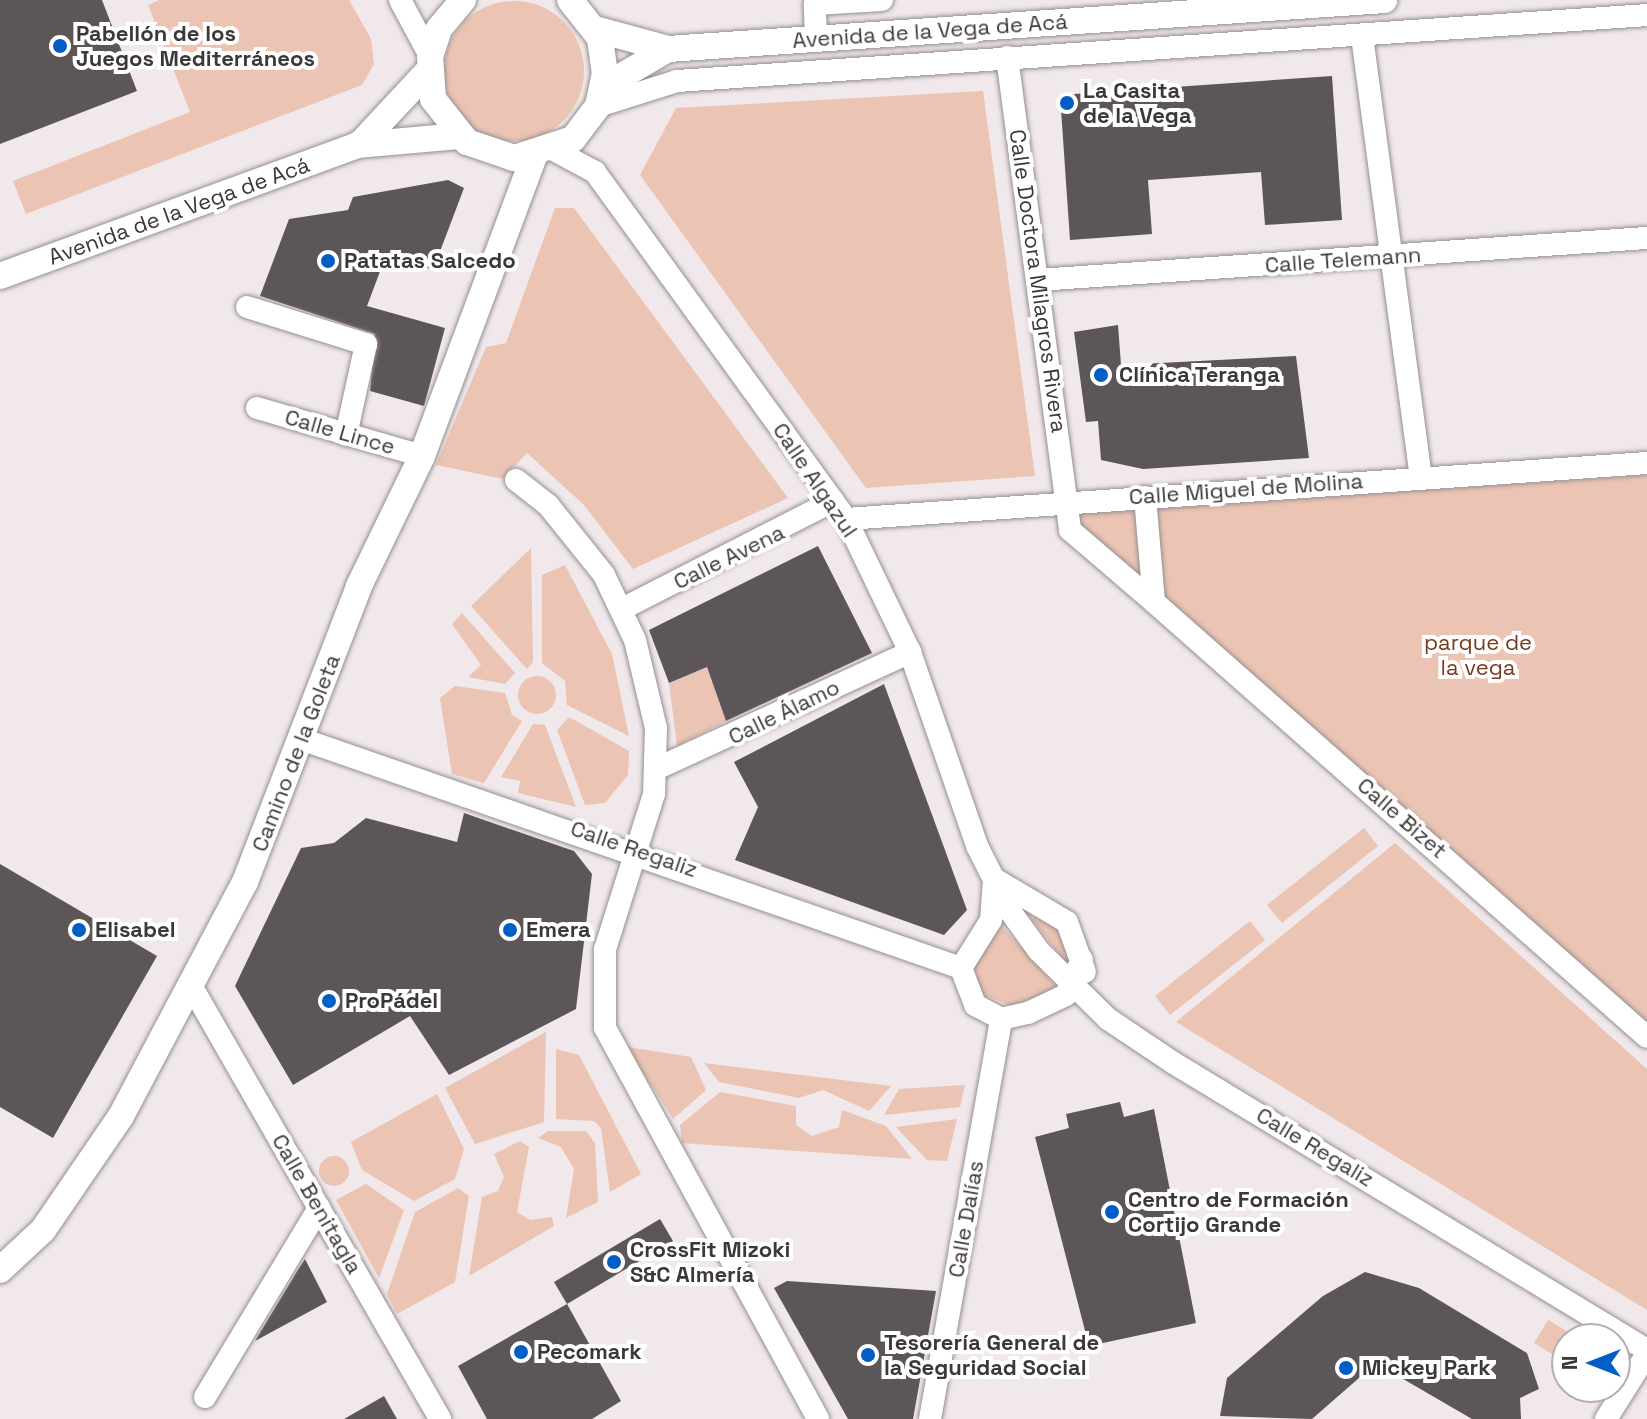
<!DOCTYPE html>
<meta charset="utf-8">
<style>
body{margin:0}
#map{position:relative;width:1647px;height:1419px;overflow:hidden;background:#f0e8ea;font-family:"Space Grotesk",sans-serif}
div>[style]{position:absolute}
.green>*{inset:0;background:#ebc4b3}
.round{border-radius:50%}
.building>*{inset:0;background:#5c5659}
.roads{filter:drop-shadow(0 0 2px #968e90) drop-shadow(0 0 2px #968e90)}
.minor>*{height:22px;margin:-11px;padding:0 11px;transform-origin:11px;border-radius:11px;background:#fff}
.major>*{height:26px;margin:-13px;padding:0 13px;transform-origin:13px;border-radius:13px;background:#fff}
.dots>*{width:22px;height:22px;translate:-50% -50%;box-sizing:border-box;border:4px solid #fff;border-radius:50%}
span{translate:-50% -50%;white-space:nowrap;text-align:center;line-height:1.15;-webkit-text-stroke:8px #fff;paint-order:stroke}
.street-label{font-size:22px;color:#3b3838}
.poi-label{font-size:22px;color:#3b3838;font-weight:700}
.left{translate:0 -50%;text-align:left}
.park-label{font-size:22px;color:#763a1d}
.north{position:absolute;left:1551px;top:1323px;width:80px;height:80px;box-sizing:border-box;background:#fff;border:2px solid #b1afaf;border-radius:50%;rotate:270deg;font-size:22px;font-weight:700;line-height:32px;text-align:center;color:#3b3838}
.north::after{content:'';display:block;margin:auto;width:28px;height:36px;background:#025ec7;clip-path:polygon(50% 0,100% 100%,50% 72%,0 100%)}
</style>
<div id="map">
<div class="green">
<div style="clip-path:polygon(159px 0,349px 0,371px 39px,374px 64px,362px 85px,26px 214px,13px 181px,190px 112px,148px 5px)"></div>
<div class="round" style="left:444px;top:1px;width:140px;height:140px"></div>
<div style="clip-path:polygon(983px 91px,1035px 476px,866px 488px,640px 175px,676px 108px)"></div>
<div style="clip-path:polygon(555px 208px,574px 208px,788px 498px,633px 569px,584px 505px,527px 453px,503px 479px,436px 465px,486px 347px,506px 343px)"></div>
<div style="clip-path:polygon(1647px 475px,1647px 1025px,1081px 532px,1079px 514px)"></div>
<div style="clip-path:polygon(531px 548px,533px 662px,527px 669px,471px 606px)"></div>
<div style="clip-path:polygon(565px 565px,612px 654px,629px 736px,567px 705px,565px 681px,542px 663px,542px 575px)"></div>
<div style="clip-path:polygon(462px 613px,515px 673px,505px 684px,468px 677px,481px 665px,452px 624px)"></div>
<div style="clip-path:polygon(707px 667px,726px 721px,677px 746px,669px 683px)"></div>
<div class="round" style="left:518px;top:676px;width:38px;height:38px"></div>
<div style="clip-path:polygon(455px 686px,505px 693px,512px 715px,522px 721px,484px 783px,452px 774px,440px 698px)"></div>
<div style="clip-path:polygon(569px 717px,629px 751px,628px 775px,605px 803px,585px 805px,557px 730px)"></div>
<div style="clip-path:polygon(533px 724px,545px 725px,576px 807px,518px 793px,520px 781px,501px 777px)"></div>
<div style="clip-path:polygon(1364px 828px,1378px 846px,1282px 923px,1267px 905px)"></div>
<div style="clip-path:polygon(1395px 843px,1647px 1069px,1647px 1310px,1176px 1022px)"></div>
<div style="clip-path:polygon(1036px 914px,1069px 938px,1069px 966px,1032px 920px)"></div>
<div style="clip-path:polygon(1250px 921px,1265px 940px,1170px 1015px,1155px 996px)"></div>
<div style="clip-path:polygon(1002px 926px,1055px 985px,1052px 992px,1012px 1006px,981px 994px,973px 960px)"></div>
<div style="clip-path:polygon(546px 1032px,544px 1122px,475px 1144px,445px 1088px)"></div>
<div style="clip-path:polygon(627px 1047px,691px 1057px,706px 1090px,673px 1119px)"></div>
<div style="clip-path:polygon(556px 1049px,579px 1055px,641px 1174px,610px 1192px,601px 1128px,594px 1121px,556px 1119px)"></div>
<div style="clip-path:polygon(704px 1063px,891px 1086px,869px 1111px,823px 1090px,799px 1098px,719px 1082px)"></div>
<div style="clip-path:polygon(965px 1085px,960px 1107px,884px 1115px,899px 1089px)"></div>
<div style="clip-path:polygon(720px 1092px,796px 1106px,796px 1125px,812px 1136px,839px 1127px,842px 1110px,886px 1126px,912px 1159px,682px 1143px,680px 1125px)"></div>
<div style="clip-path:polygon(437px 1094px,464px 1149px,455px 1179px,414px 1201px,362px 1170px,351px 1142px)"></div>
<div style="clip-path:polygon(957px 1119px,947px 1161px,927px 1160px,896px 1127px)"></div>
<div style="clip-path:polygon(548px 1131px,586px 1131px,595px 1143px,598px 1202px,566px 1218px,574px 1169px,561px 1147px,538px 1138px)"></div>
<div style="clip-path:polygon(520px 1141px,529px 1147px,517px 1212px,530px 1220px,552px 1217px,554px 1226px,469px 1276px,482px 1197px,498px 1191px,504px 1177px,494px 1154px)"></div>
<div class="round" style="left:319px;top:1156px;width:30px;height:30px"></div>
<div style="clip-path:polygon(366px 1184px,404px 1210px,379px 1278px,336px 1200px)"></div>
<div style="clip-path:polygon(458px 1188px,469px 1196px,455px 1282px,397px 1314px,387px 1294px,415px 1212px)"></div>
<div style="clip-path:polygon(1548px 1320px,1580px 1339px,1567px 1339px,1567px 1363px,1534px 1343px)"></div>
</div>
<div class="building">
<div style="clip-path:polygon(0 0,102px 0,137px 91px,0 144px)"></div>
<div style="clip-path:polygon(1332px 76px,1342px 220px,1265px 225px,1261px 172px,1148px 180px,1152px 234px,1070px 240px,1060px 95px)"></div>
<div style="clip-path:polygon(448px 180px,464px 188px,433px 270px,387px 253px,367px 306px,445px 328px,424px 406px,370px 391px,375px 334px,260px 296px,289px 219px,348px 210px,353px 197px)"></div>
<div style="clip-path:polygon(1118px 325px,1121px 365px,1296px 356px,1309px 458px,1143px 469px,1101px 460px,1098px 421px,1086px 422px,1074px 332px)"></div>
<div style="clip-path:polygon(818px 546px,872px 653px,726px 721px,707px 667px,669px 683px,649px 630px)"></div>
<div style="clip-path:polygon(884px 684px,967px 910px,944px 935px,735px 860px,758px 807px,734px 762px)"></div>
<div style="clip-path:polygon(464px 813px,574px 851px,592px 874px,576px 1009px,449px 1075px,410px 1016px,293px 1085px,235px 986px,301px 848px,334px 843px,366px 818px,457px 842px)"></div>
<div style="clip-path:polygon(0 864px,157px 956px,53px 1138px,0 1107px)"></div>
<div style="clip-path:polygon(1120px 1102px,1124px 1117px,1154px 1109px,1196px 1323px,1089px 1346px,1035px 1137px,1069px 1128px,1066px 1114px)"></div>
<div style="clip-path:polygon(660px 1219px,673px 1241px,567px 1304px,554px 1282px)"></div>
<div style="clip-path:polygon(305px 1259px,327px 1302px,255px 1341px,299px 1268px)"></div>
<div style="clip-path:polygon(1365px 1272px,1419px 1288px,1527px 1353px,1539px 1389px,1520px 1398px,1521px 1419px,1472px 1419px,1386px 1369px,1367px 1371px,1312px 1419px,1220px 1416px,1227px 1378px,1323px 1296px)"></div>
<div style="clip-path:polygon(787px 1281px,936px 1291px,913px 1419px,848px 1419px,774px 1288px)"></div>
<div style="clip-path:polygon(567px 1304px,621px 1401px,592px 1419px,487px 1419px,458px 1366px)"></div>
<div style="clip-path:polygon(384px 1396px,397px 1419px,344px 1419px)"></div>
</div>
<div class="roads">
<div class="minor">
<div style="left:400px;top:0;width:64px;rotate:61.8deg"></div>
<div style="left:1362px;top:36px;width:444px;rotate:82.4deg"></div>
<div style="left:816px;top:40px;width:36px;rotate:-92deg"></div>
<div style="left:815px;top:4px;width:67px;rotate:-3.4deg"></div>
<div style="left:1007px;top:57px;width:477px;rotate:82.4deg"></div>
<div style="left:1070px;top:530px;width:111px;rotate:40.6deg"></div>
<div style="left:598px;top:106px;width:83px;rotate:-17.6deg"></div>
<div style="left:677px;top:81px;width:972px;rotate:-3.89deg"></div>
<div style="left:554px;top:150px;width:47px;rotate:28.2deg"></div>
<div style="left:595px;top:172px;width:428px;rotate:54.1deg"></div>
<div style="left:846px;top:519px;width:148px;rotate:64.3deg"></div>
<div style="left:910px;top:652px;width:205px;rotate:70.9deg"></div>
<div style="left:977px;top:846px;width:73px;rotate:63.1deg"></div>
<div style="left:1010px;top:911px;width:49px;rotate:54.1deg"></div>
<div style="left:1039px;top:951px;width:97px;rotate:44.6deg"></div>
<div style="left:1108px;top:1019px;width:77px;rotate:33.9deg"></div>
<div style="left:1172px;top:1062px;width:555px;rotate:31.23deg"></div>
<div style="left:1038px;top:280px;width:610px;rotate:-3.95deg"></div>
<div style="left:247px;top:307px;width:125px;rotate:17.3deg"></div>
<div style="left:366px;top:344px;width:93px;rotate:102.4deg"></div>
<div style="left:257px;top:408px;width:172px;rotate:16.2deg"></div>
<div style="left:516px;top:480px;width:41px;rotate:38deg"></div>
<div style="left:548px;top:505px;width:90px;rotate:51.3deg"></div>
<div style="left:604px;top:575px;width:72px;rotate:64.5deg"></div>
<div style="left:635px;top:640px;width:90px;rotate:76.6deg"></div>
<div style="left:656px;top:728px;width:66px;rotate:91.7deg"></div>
<div style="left:654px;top:794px;width:163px;rotate:107.5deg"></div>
<div style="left:605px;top:949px;width:79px;rotate:90deg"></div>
<div style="left:605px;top:1028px;width:445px;rotate:61.4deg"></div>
<div style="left:1145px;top:497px;width:105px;rotate:85.1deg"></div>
<div style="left:1154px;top:602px;width:657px;rotate:41.42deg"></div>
<div style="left:846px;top:519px;width:803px;rotate:-4deg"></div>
<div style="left:622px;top:609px;width:237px;rotate:-27.1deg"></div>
<div style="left:304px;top:740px;width:695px;rotate:19.14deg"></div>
<div style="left:656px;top:769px;width:280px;rotate:-24.7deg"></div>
<div style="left:994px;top:880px;width:40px;rotate:94.3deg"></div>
<div style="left:991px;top:920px;width:57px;rotate:122deg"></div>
<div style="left:961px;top:968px;width:40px;rotate:69deg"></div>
<div style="left:975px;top:1005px;width:30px;rotate:28deg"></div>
<div style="left:1001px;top:1019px;width:28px;rotate:-13deg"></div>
<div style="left:1028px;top:1013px;width:42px;rotate:-25.3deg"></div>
<div style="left:1066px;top:995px;width:39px;rotate:-66deg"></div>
<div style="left:996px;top:880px;width:82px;rotate:30.6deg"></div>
<div style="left:1067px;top:922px;width:53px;rotate:70.2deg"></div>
<div style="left:193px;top:989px;width:496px;rotate:60.1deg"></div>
<div style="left:205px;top:1397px;width:221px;rotate:-58.9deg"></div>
<div style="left:930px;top:1419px;width:406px;rotate:-79.9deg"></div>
<div style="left:1606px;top:1419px;width:77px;rotate:-57.8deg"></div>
</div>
<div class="major">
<div style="left:463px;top:0;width:38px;rotate:130deg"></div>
<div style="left:439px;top:29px;width:28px;rotate:108deg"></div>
<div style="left:430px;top:56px;width:43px;rotate:86deg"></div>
<div style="left:433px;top:99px;width:55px;rotate:51.7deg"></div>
<div style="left:467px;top:142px;width:50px;rotate:18.8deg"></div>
<div style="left:514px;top:158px;width:62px;rotate:-17.9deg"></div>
<div style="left:573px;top:139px;width:41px;rotate:-52.9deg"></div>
<div style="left:598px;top:106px;width:33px;rotate:-78deg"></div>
<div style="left:605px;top:74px;width:36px;rotate:-98deg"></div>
<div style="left:600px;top:38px;width:48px;rotate:-128.3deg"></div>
<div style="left:595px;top:29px;width:76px;rotate:15.3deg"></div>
<div style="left:668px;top:49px;width:718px;rotate:-3.91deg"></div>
<div style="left:603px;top:87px;width:75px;rotate:-30.3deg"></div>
<div style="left:361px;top:143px;width:100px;rotate:-47deg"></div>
<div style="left:0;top:276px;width:381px;rotate:-20.1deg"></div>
<div style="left:358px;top:145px;width:100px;rotate:-5.1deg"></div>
<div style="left:0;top:1270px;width:59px;rotate:-42.9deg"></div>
<div style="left:43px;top:1230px;width:138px;rotate:-55.6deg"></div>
<div style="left:121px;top:1116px;width:265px;rotate:-62.1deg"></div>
<div style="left:245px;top:882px;width:317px;rotate:-68.9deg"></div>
<div style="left:359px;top:586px;width:144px;rotate:-64.1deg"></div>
<div style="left:422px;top:456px;width:319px;rotate:-69.5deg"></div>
</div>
</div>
<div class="dots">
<div style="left:60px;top:46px;background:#025ec7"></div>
<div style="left:1067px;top:103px;background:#025ec7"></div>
<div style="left:328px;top:261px;background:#025ec7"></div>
<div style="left:1101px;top:375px;background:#025ec7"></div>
<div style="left:79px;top:930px;background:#025ec7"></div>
<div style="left:510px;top:930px;background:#025ec7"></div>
<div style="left:329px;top:1001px;background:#025ec7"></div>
<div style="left:1112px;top:1212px;background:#025ec7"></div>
<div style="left:614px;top:1262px;background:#025ec7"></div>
<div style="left:521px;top:1352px;background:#025ec7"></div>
<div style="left:868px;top:1355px;background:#025ec7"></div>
<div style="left:1346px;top:1368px;background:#025ec7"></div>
</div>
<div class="street-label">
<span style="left:930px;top:31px;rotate:-4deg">Avenida de la Vega de Acá</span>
<span style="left:179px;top:211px;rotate:-20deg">Avenida de la Vega de Acá</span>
<span style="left:1343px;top:260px;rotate:-4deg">Calle Telemann</span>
<span style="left:1038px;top:281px;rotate:82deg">Calle Doctora Milagros Rivera</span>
<span style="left:340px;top:432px;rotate:16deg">Calle Lince</span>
<span style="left:815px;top:480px;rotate:56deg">Calle Algazul</span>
<span style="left:1246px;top:489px;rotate:-4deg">Calle Miguel de Molina</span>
<span style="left:729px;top:557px;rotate:-26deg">Calle Avena</span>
<span style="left:784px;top:712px;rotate:-26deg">Calle Álamo</span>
<span style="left:296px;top:753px;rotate:-69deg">Camino de la Goleta</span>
<span style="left:1402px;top:818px;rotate:41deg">Calle Bizet</span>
<span style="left:634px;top:849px;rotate:19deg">Calle Regaliz</span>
<span style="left:1315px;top:1147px;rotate:31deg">Calle Regaliz</span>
<span style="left:317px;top:1204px;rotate:60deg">Calle Benitagla</span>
<span style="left:966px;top:1219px;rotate:-80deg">Calle Dalías</span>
</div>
<div class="poi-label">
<span class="left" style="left:76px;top:46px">Pabellón de los<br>Juegos Mediterráneos</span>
<span class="left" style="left:1083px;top:103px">La Casita<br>de la Vega</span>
<span class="left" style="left:344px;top:261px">Patatas Salcedo</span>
<span class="left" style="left:1119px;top:375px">Clínica Teranga</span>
<span class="left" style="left:95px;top:930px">Elisabel</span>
<span class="left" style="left:526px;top:930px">Emera</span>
<span class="left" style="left:345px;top:1001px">ProPádel</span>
<span class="left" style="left:1128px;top:1212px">Centro de Formación<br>Cortijo Grande</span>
<span class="left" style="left:630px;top:1262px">CrossFit Mizoki<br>S&amp;C Almería</span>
<span class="left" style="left:884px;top:1355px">Tesorería General de<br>la Seguridad Social</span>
<span class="left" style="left:537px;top:1352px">Pecomark</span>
<span class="left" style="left:1362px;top:1368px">Mickey Park</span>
</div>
<div class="park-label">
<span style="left:1478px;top:655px">parque de<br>la vega</span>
</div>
<div class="north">N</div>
</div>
